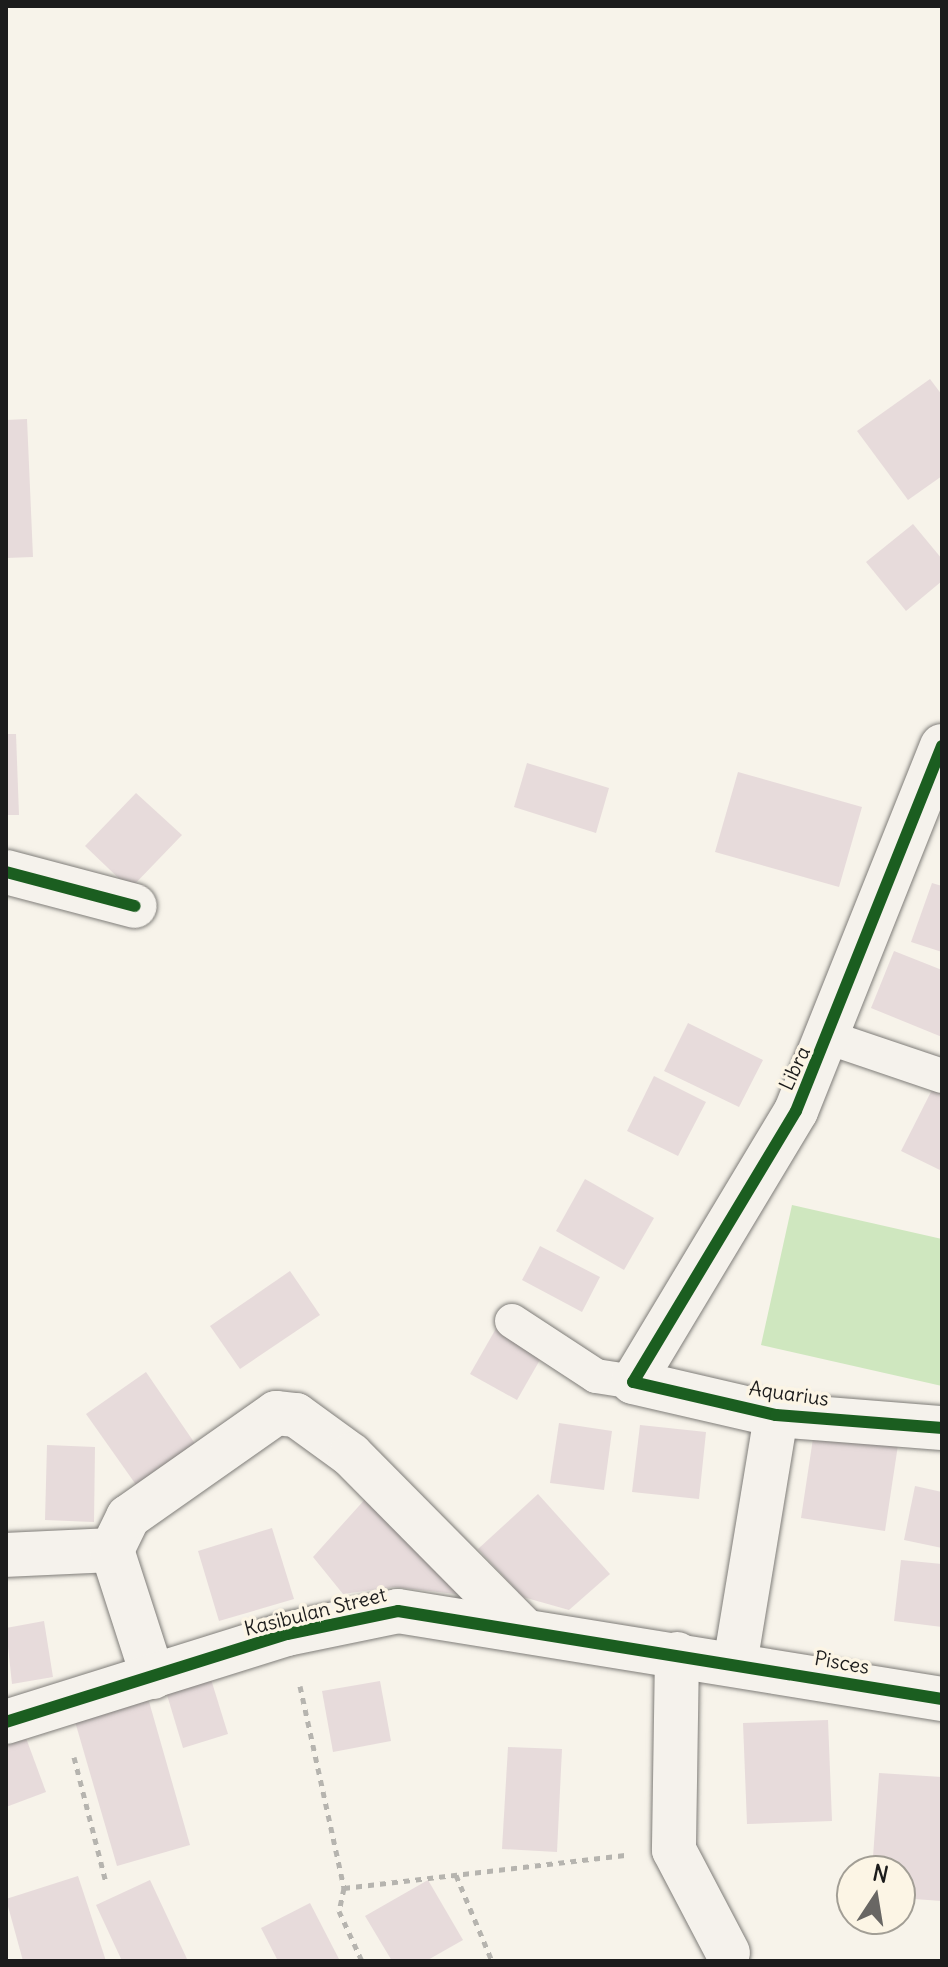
<!DOCTYPE html>
<style>
body{margin:0}
#map{position:relative;width:948px;height:1967px;overflow:hidden;background:#f7f3ea;font-family:Delius,sans-serif}
div>[style]{position:absolute}
.green>*{inset:0;background:#cfe7bf}
.building>*{inset:0;background:#e7dbdb}
.path>*{height:5px;margin-top:-2.5px;transform-origin:0;background:repeating-linear-gradient(90deg,#b6b4af 0 6px,transparent 0 12px)}
.roads{filter:drop-shadow(0 0 2px #7f7d79) drop-shadow(0 0 2px #7f7d79)}
.lane>*{height:34px;margin:-17px;padding:0 17px;transform-origin:17px;border-radius:17px;background:#f5f2ec}
.street>*{height:44px;margin:-22px;padding:0 22px;transform-origin:22px;border-radius:22px;background:#f5f2ec}
.cycleway>*{height:12px;margin:-6px;padding:0 6px;transform-origin:6px;border-radius:6px;background:#1b5e20}
span{translate:-50% -50%;white-space:nowrap;text-align:center;line-height:1.15;-webkit-text-stroke:7px #fcf5e5;paint-order:stroke}
.street-label{font-size:20px;color:#1c1c1c}
.frame{position:absolute;inset:0;border:8px solid #1c1c1c;pointer-events:none}
.north{position:absolute;left:836px;top:1855px;width:80px;height:80px;box-sizing:border-box;background:#fcf5e5;border:2px solid #a29e95;border-radius:50%;rotate:12deg;font-size:22px;font-weight:700;line-height:32px;text-align:center;color:#1c1c1c}
.north::after{content:'';display:block;margin:auto;width:28px;height:36px;background:#696764;clip-path:polygon(50% 0,100% 100%,50% 72%,0 100%)}
</style>
<div id="map">
<div class="green">
<div style="clip-path:polygon(792px 1205px,942px 1239px,942px 1386px,761px 1345px)"></div>
</div>
<div class="building">
<div style="clip-path:polygon(930px 379px,942px 395px,942px 476px,908px 500px,857px 431px)"></div>
<div style="clip-path:polygon(27px 419px,33px 557px,6px 558px,6px 420px)"></div>
<div style="clip-path:polygon(913px 524px,942px 559px,942px 581px,906px 611px,866px 562px)"></div>
<div style="clip-path:polygon(6px 734px,16px 734px,19px 815px,6px 815px)"></div>
<div style="clip-path:polygon(527px 763px,609px 788px,596px 833px,514px 807px)"></div>
<div style="clip-path:polygon(738px 772px,862px 807px,839px 887px,715px 852px)"></div>
<div style="clip-path:polygon(136px 793px,182px 835px,130px 889px,85px 846px)"></div>
<div style="clip-path:polygon(932px 883px,942px 886px,942px 952px,911px 942px)"></div>
<div style="clip-path:polygon(894px 951px,942px 970px,942px 1037px,871px 1008px)"></div>
<div style="clip-path:polygon(688px 1023px,763px 1060px,739px 1107px,664px 1071px)"></div>
<div style="clip-path:polygon(654px 1076px,706px 1102px,678px 1156px,627px 1131px)"></div>
<div style="clip-path:polygon(936px 1082px,942px 1085px,942px 1171px,901px 1151px)"></div>
<div style="clip-path:polygon(585px 1179px,654px 1218px,624px 1270px,556px 1231px)"></div>
<div style="clip-path:polygon(540px 1246px,600px 1277px,582px 1312px,522px 1280px)"></div>
<div style="clip-path:polygon(290px 1271px,320px 1315px,240px 1369px,210px 1326px)"></div>
<div style="clip-path:polygon(498px 1325px,545px 1351px,517px 1400px,470px 1374px)"></div>
<div style="clip-path:polygon(146px 1372px,198px 1448px,139px 1489px,86px 1414px)"></div>
<div style="clip-path:polygon(559px 1423px,612px 1431px,604px 1490px,550px 1483px)"></div>
<div style="clip-path:polygon(640px 1425px,706px 1432px,699px 1499px,632px 1492px)"></div>
<div style="clip-path:polygon(814px 1432px,898px 1445px,885px 1531px,801px 1518px)"></div>
<div style="clip-path:polygon(47px 1445px,95px 1447px,94px 1522px,45px 1520px)"></div>
<div style="clip-path:polygon(915px 1486px,942px 1492px,942px 1548px,904px 1540px)"></div>
<div style="clip-path:polygon(376px 1487px,473px 1596px,394px 1587px,343px 1594px,313px 1557px)"></div>
<div style="clip-path:polygon(538px 1494px,610px 1574px,569px 1610px,523px 1597px,478px 1549px)"></div>
<div style="clip-path:polygon(272px 1528px,294px 1599px,219px 1621px,198px 1551px)"></div>
<div style="clip-path:polygon(901px 1560px,942px 1564px,942px 1627px,894px 1621px)"></div>
<div style="clip-path:polygon(44px 1621px,53px 1677px,12px 1684px,6px 1628px)"></div>
<div style="clip-path:polygon(209px 1673px,228px 1734px,183px 1748px,164px 1685px)"></div>
<div style="clip-path:polygon(380px 1681px,391px 1741px,333px 1752px,322px 1691px)"></div>
<div style="clip-path:polygon(148px 1698px,190px 1845px,117px 1866px,74px 1718px)"></div>
<div style="clip-path:polygon(828px 1720px,832px 1821px,747px 1824px,743px 1723px)"></div>
<div style="clip-path:polygon(26px 1738px,46px 1792px,6px 1807px,6px 1746px)"></div>
<div style="clip-path:polygon(508px 1747px,562px 1749px,557px 1852px,502px 1849px)"></div>
<div style="clip-path:polygon(879px 1773px,942px 1777px,942px 1901px,900px 1898px,900px 1871px,872px 1871px)"></div>
<div style="clip-path:polygon(78px 1876px,106px 1961px,23px 1961px,6px 1899px)"></div>
<div style="clip-path:polygon(150px 1880px,188px 1961px,122px 1961px,96px 1905px)"></div>
<div style="clip-path:polygon(428px 1880px,463px 1940px,426px 1961px,392px 1961px,365px 1916px)"></div>
<div style="clip-path:polygon(310px 1903px,340px 1961px,278px 1961px,261px 1928px)"></div>
</div>
<div class="path">
<div style="left:300px;top:1686px;width:207px;rotate:77.7deg"></div>
<div style="left:344px;top:1888px;width:24px;rotate:102deg"></div>
<div style="left:339px;top:1911px;width:55px;rotate:65.3deg"></div>
<div style="left:74px;top:1757px;width:130px;rotate:75.7deg"></div>
<div style="left:456px;top:1875px;width:93px;rotate:67.3deg"></div>
<div style="left:344px;top:1888px;width:283px;rotate:-6.7deg"></div>
</div>
<div class="roads">
<div class="lane">
<div style="left:830px;top:1038px;width:118px;rotate:18.7deg"></div>
<div style="left:512px;top:1321px;width:100px;rotate:33.2deg"></div>
<div style="left:596px;top:1376px;width:37px;rotate:9deg"></div>
</div>
<div class="street">
<div style="left:942px;top:746px;width:393px;rotate:111.8deg"></div>
<div style="left:796px;top:1111px;width:316px;rotate:121deg"></div>
<div style="left:633px;top:1382px;width:147px;rotate:13deg"></div>
<div style="left:776px;top:1415px;width:167px;rotate:4.5deg"></div>
<div style="left:6px;top:872px;width:133px;rotate:14.8deg"></div>
<div style="left:6px;top:1555px;width:106px;rotate:-2.7deg"></div>
<div style="left:677px;top:1654px;width:196px;rotate:90.9deg"></div>
<div style="left:674px;top:1850px;width:116px;rotate:62.3deg"></div>
<div style="left:735px;top:1664px;width:252px;rotate:-80.6deg"></div>
<div style="left:153px;top:1677px;width:133px;rotate:-107.9deg"></div>
<div style="left:112px;top:1550px;width:37px;rotate:-64deg"></div>
<div style="left:128px;top:1517px;width:181px;rotate:-35.1deg"></div>
<div style="left:276px;top:1413px;width:20px;rotate:6deg"></div>
<div style="left:296px;top:1415px;width:68px;rotate:36deg"></div>
<div style="left:351px;top:1455px;width:243px;rotate:45.3deg"></div>
<div style="left:6px;top:1722px;width:294px;rotate:-17.4deg"></div>
<div style="left:287px;top:1634px;width:113px;rotate:-11.7deg"></div>
<div style="left:398px;top:1611px;width:551px;rotate:9.19deg"></div>
</div>
</div>
<div class="cycleway">
<div style="left:942px;top:746px;width:393px;rotate:111.8deg"></div>
<div style="left:796px;top:1111px;width:316px;rotate:121deg"></div>
<div style="left:633px;top:1382px;width:147px;rotate:13deg"></div>
<div style="left:776px;top:1415px;width:167px;rotate:4.5deg"></div>
<div style="left:6px;top:872px;width:133px;rotate:14.8deg"></div>
<div style="left:6px;top:1722px;width:294px;rotate:-17.4deg"></div>
<div style="left:287px;top:1634px;width:113px;rotate:-11.7deg"></div>
<div style="left:398px;top:1611px;width:551px;rotate:9.19deg"></div>
</div>
<div class="street-label">
<span style="left:794px;top:1068px;rotate:-65deg">Libra</span>
<span style="left:789px;top:1393px;rotate:8deg">Aquarius</span>
<span style="left:315px;top:1611px;rotate:-14deg">Kasibulan Street</span>
<span style="left:842px;top:1662px;rotate:10deg">Pisces</span>
</div>
<div class="frame"></div>
<div class="north">N</div>
</div>
